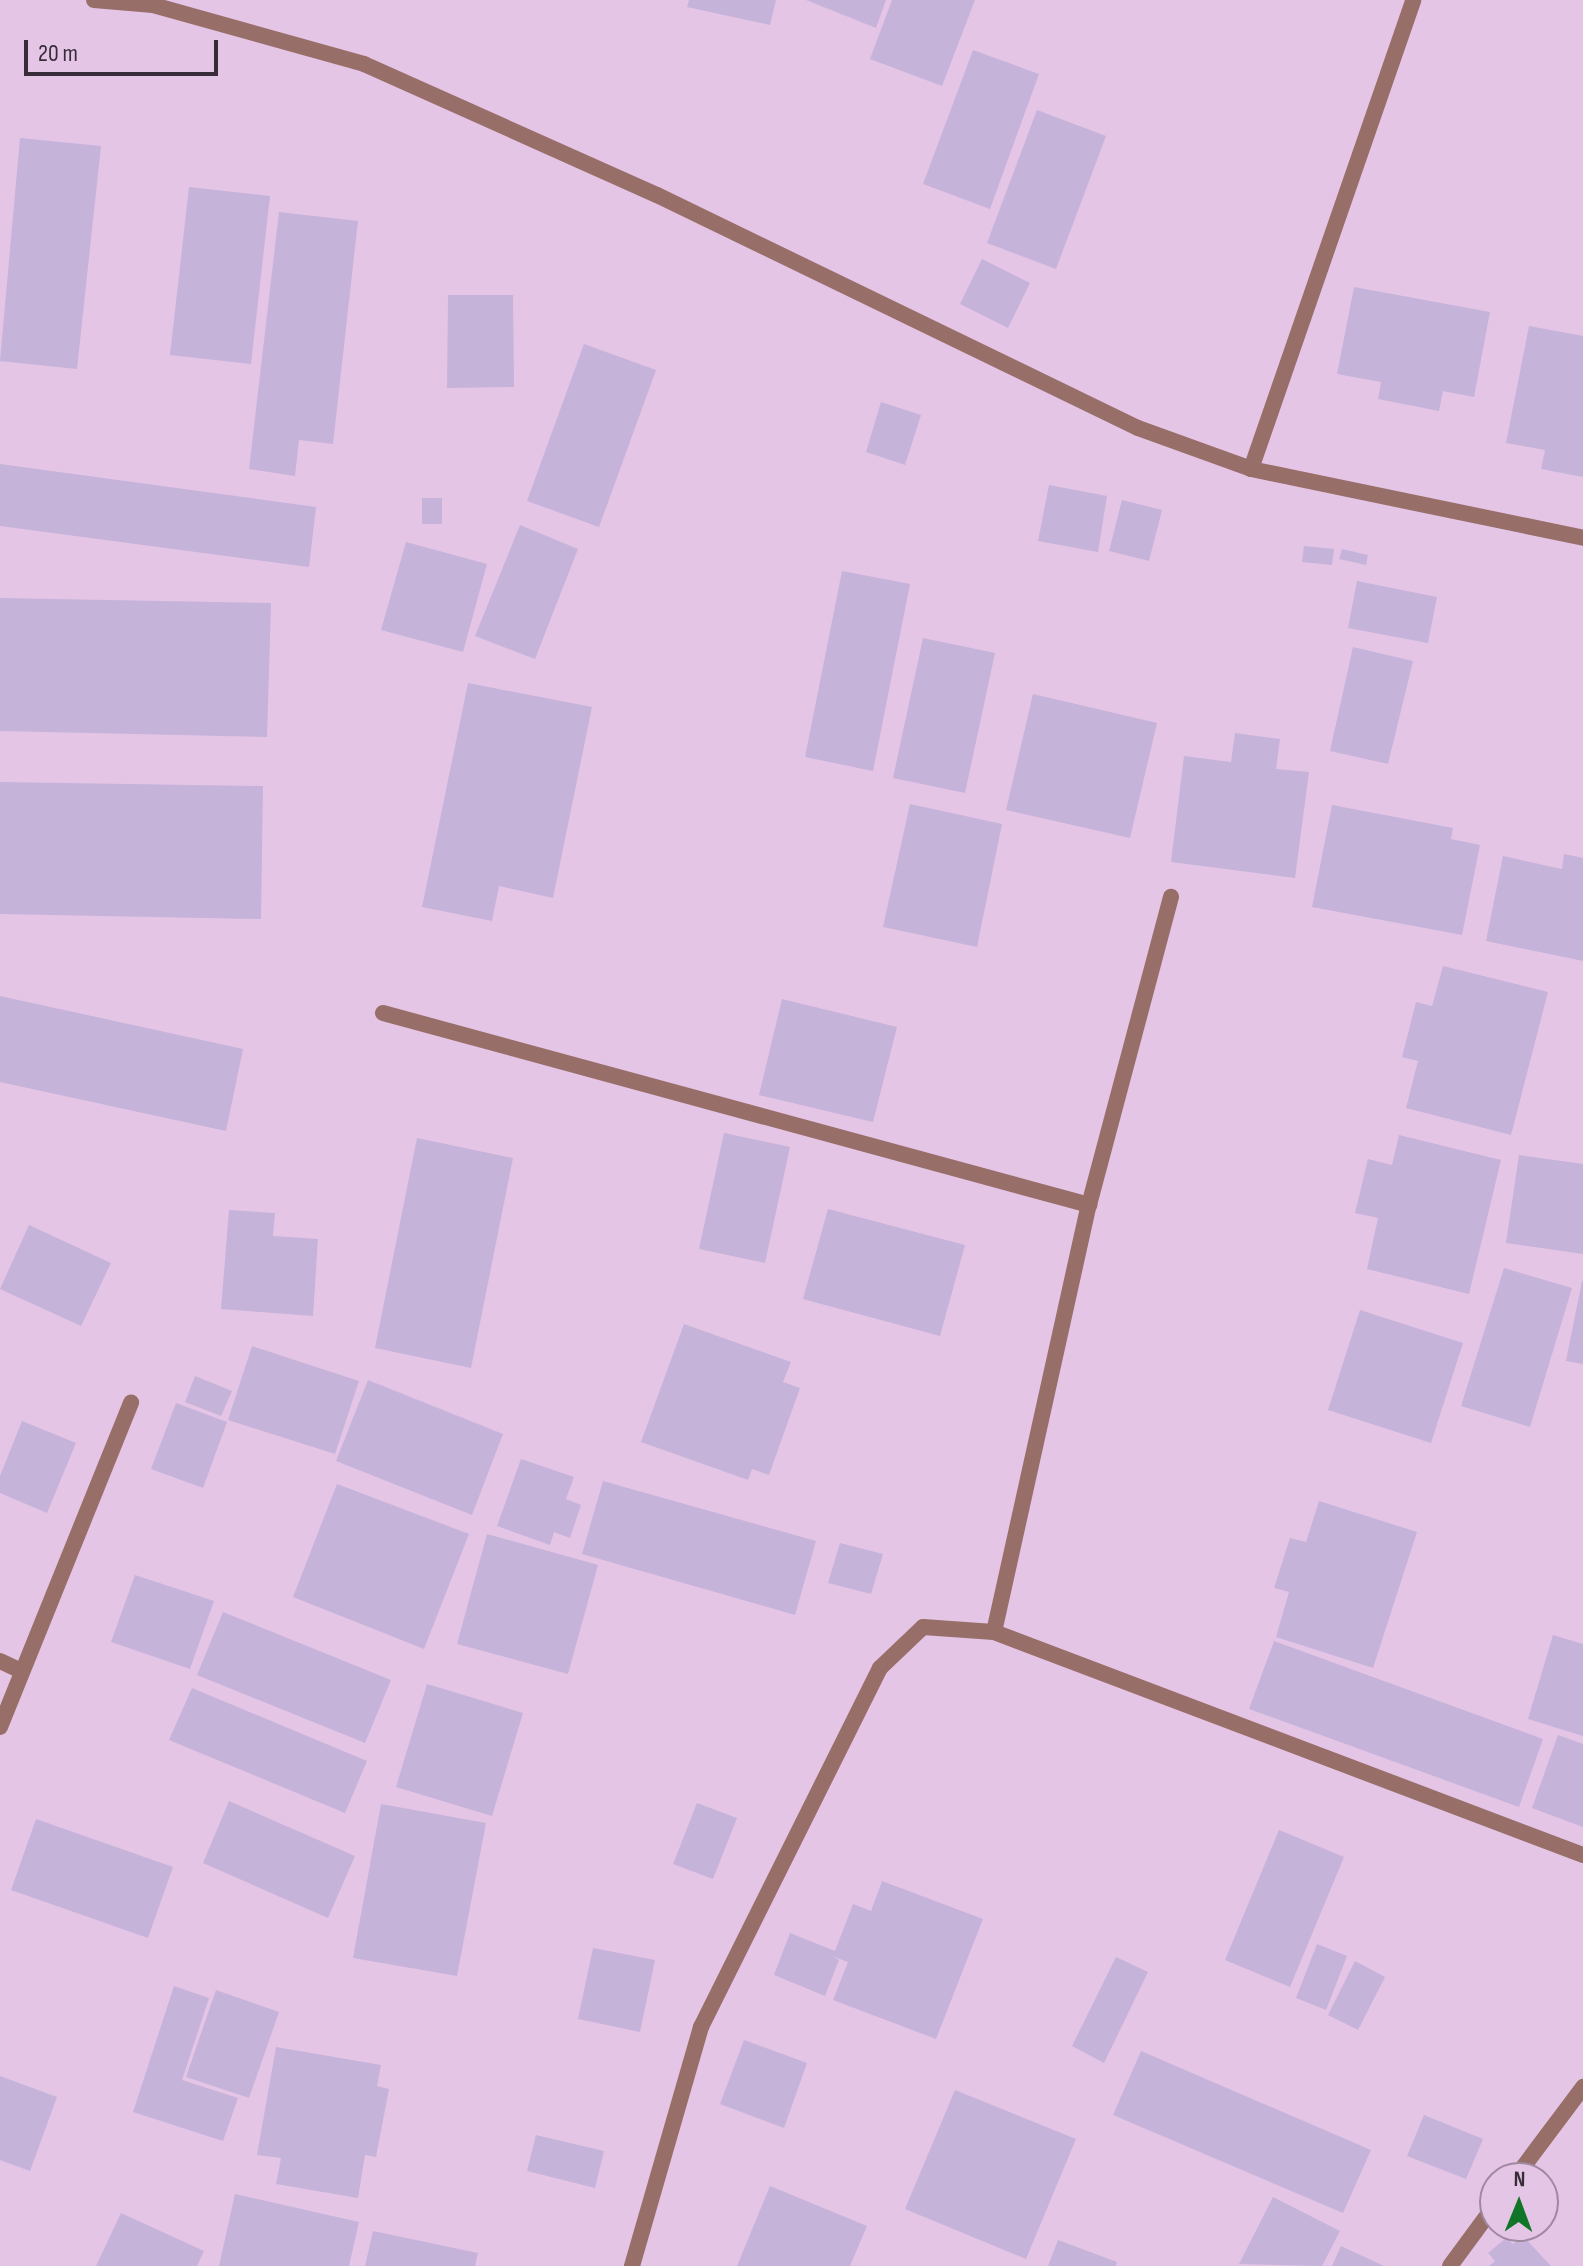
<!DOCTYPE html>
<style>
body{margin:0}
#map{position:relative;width:1583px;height:2266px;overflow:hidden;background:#e5c5e6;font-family:"Sofia Sans Condensed",sans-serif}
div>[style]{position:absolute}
.building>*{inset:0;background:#c5b3da}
.street>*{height:16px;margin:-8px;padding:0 8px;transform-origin:8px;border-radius:8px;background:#986e69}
span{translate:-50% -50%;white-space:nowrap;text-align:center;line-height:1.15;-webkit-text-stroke:7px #e5c5e6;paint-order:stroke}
.north{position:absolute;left:1479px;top:2162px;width:80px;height:80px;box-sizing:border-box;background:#e5c5e6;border:2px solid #a088a1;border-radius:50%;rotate:1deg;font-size:22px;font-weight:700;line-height:32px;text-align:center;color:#392c39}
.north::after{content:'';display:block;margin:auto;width:28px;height:36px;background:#117527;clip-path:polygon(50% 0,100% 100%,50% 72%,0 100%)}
.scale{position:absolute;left:24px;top:40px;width:194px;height:36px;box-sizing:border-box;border:4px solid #392c39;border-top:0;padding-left:10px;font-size:24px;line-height:28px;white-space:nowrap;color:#392c39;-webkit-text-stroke:6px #e5c5e6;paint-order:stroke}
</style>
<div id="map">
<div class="building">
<div style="clip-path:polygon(689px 0,776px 0,770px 25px,687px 7px)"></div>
<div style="clip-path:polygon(806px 0,886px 0,876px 28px)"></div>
<div style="clip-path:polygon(892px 0,975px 0,942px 86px,870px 59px)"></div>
<div style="clip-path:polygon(973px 50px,1039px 74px,990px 209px,923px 184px)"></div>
<div style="clip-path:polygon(1037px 110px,1106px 136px,1056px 269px,987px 243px)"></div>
<div style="clip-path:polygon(20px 138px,101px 146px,77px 369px,0 361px)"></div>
<div style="clip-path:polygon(189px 187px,270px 196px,251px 364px,170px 355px)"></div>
<div style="clip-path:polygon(279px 212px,358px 221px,333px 444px,299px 440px,295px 476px,249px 469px)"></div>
<div style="clip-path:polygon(982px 259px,1030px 283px,1008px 328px,960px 304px)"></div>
<div style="clip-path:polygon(1354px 287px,1490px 312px,1474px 397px,1443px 391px,1439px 411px,1378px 399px,1381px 382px,1337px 374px)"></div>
<div style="clip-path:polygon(448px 295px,513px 295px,514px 387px,447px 388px)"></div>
<div style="clip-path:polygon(1529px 326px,1583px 336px,1583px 477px,1541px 469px,1545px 450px,1506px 443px)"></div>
<div style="clip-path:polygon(584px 344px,656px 370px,599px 527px,527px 501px)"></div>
<div style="clip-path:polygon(881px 402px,921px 415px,905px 465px,866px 452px)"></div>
<div style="clip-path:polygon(0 464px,316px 507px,309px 567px,0 526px)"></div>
<div style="clip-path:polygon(1049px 485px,1107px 496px,1098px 552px,1038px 541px)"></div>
<div style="clip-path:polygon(422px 498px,442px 498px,442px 524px,422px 524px)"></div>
<div style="clip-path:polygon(1122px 500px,1162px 510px,1149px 561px,1109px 551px)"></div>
<div style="clip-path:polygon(520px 525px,578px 549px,535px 659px,475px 636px)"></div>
<div style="clip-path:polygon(406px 542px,487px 564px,463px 652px,381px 630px)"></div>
<div style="clip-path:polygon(1304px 546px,1334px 549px,1332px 565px,1302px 562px)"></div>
<div style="clip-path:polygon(1342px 549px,1368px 555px,1366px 565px,1339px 559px)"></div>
<div style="clip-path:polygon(842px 571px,910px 584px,873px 771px,805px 757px)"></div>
<div style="clip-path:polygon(1357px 581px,1437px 597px,1428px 643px,1348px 628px)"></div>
<div style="clip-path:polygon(0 598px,271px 603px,267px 737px,0 731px)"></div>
<div style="clip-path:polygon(923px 638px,995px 653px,965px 793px,893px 778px)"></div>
<div style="clip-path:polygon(1353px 647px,1413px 661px,1388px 764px,1330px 751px)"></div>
<div style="clip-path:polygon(468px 683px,592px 707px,553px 898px,499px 886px,492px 921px,422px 907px)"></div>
<div style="clip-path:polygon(1033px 694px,1157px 723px,1130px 838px,1006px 810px)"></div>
<div style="clip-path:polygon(1235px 733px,1280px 739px,1276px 769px,1309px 772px,1295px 878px,1171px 862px,1184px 756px,1231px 762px)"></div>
<div style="clip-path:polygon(0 782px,263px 786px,261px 919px,0 914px)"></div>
<div style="clip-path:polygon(910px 804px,1002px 824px,977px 947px,883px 927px)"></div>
<div style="clip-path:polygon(1332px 805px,1453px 828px,1451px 839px,1480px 845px,1462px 935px,1312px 907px)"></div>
<div style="clip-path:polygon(1564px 854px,1583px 858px,1583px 961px,1486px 941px,1503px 856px,1562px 869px)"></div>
<div style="clip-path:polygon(1443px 966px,1548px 992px,1511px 1135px,1406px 1108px,1418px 1061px,1402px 1057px,1416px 1002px,1432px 1006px)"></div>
<div style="clip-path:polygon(0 996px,243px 1049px,226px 1131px,0 1082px)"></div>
<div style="clip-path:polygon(782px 999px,897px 1027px,873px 1122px,759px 1095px)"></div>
<div style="clip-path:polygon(724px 1133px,790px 1147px,765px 1263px,699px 1249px)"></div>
<div style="clip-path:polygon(1399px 1135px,1501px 1160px,1469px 1294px,1367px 1269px,1378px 1218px,1355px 1213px,1368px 1159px,1392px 1165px)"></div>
<div style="clip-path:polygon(417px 1138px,513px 1158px,471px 1368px,375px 1348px)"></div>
<div style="clip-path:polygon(1519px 1155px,1583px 1164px,1583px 1254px,1506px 1243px)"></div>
<div style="clip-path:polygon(828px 1209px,965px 1245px,940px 1336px,803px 1299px)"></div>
<div style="clip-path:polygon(229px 1210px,275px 1213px,273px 1236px,318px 1239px,313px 1316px,221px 1309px)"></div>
<div style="clip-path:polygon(29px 1225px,111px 1263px,81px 1326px,0 1289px)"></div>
<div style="clip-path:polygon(1504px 1268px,1572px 1288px,1530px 1427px,1461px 1406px)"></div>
<div style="clip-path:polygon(1582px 1281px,1583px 1281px,1583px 1364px,1566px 1361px)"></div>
<div style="clip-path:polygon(1360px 1310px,1463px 1343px,1431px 1443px,1328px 1410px)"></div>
<div style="clip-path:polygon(684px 1324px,791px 1362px,783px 1382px,800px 1388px,769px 1475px,752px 1469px,748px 1480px,641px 1442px)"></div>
<div style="clip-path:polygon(252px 1346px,359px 1381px,335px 1454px,228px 1420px)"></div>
<div style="clip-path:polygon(195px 1376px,232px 1391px,221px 1416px,185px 1402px)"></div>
<div style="clip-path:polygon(368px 1380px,503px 1434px,472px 1515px,336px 1461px)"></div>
<div style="clip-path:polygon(176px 1403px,227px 1422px,203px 1488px,151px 1469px)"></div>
<div style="clip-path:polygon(22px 1421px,76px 1443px,47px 1513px,0 1493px,0 1476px)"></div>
<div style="clip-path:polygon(521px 1459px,574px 1477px,566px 1499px,581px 1505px,570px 1538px,554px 1532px,550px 1545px,497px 1526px)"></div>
<div style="clip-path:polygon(603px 1481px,816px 1541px,795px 1615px,582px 1554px)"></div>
<div style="clip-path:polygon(337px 1484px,469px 1534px,424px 1649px,293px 1597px)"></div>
<div style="clip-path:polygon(1319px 1501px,1417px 1532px,1373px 1668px,1276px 1637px,1289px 1592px,1274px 1588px,1290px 1538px,1306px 1542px)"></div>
<div style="clip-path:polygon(487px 1534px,598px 1565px,568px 1674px,457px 1644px)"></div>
<div style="clip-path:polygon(840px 1543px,883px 1554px,871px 1594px,828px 1583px)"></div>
<div style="clip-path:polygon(135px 1575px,214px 1601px,190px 1669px,111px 1642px)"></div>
<div style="clip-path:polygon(223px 1612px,391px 1680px,365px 1743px,197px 1675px)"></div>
<div style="clip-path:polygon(1553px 1635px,1583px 1644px,1583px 1736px,1528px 1719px)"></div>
<div style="clip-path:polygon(1274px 1641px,1543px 1739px,1519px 1807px,1249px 1709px)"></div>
<div style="clip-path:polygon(427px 1684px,523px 1713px,492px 1816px,396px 1787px)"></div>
<div style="clip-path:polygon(192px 1688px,367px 1761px,345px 1813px,169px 1740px)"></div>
<div style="clip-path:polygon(1558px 1735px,1583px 1744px,1583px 1827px,1532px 1808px)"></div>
<div style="clip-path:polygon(229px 1801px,355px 1856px,328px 1918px,203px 1863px)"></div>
<div style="clip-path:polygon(697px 1803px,737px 1818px,713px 1879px,673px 1864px)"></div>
<div style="clip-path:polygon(381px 1804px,486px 1823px,457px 1976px,353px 1958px)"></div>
<div style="clip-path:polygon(36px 1819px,173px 1867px,148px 1938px,11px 1890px)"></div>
<div style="clip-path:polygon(1279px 1830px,1344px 1857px,1290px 1987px,1225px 1960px)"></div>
<div style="clip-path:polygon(882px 1881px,983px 1919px,936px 2039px,833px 2000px,848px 1962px,832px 1956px,839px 1960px,825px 1996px,774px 1975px,790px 1933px,835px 1951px,853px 1904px,871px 1911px)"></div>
<div style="clip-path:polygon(1317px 1944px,1347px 1956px,1326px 2010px,1296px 1998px)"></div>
<div style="clip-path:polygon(593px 1948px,655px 1960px,640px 2032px,578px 2019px)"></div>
<div style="clip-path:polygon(1116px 1957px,1148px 1972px,1104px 2063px,1072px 2046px)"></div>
<div style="clip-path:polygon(1355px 1961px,1385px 1977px,1358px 2030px,1328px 2015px)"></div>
<div style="clip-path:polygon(174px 1986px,209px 1998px,182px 2080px,238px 2098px,223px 2141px,133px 2112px)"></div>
<div style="clip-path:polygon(216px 1990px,279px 2012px,249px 2098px,186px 2077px)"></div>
<div style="clip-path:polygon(744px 2040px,807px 2063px,784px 2128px,720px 2104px)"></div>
<div style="clip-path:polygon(276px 2047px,381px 2065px,377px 2086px,389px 2089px,376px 2157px,365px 2155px,358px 2198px,276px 2184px,281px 2158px,257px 2155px)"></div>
<div style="clip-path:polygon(1141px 2051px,1371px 2150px,1343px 2213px,1113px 2115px)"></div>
<div style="clip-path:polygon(0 2076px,57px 2097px,30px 2171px,0 2160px)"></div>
<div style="clip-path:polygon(955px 2090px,1076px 2139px,1026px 2259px,905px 2209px)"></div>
<div style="clip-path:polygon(1424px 2115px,1483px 2139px,1466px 2179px,1407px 2156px)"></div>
<div style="clip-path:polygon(536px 2135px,604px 2151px,595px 2188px,527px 2171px)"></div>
<div style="clip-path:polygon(770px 2186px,867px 2226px,850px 2266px,737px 2266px)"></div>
<div style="clip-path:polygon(235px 2194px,359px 2222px,349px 2266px,219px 2266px)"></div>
<div style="clip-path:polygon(1273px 2197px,1340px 2231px,1322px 2266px,1239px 2264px)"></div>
<div style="clip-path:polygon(121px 2213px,204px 2251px,197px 2266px,96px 2266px)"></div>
<div style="clip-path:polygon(373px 2231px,478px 2253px,475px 2266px,365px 2266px)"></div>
<div style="clip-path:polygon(1523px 2236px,1551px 2266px,1489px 2266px,1495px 2261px,1488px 2253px,1506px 2238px,1513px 2244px)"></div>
<div style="clip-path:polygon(1058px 2240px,1117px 2262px,1116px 2266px,1048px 2266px)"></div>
<div style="clip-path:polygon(1341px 2246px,1384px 2266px,1332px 2266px)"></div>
</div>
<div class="street">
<div style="left:94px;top:0;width:59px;rotate:4.8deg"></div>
<div style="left:153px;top:5px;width:219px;rotate:15.6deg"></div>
<div style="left:364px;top:64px;width:321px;rotate:24.1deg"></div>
<div style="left:657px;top:195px;width:534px;rotate:25.85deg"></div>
<div style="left:1138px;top:428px;width:120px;rotate:19.9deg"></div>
<div style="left:1251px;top:469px;width:339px;rotate:11.7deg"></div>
<div style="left:1251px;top:469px;width:496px;rotate:-70.9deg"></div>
<div style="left:383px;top:1013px;width:732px;rotate:15.21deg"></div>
<div style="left:994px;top:1632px;width:630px;rotate:20.74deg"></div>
<div style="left:0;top:1661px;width:23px;rotate:25deg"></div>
<div style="left:0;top:1727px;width:350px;rotate:-68deg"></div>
<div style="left:1515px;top:2178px;width:114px;rotate:-53.2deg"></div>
<div style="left:632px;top:2266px;width:249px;rotate:-73.9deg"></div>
<div style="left:701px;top:2027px;width:401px;rotate:-63.5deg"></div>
<div style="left:880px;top:1668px;width:59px;rotate:-43.6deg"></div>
<div style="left:923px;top:1627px;width:71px;rotate:4deg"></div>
<div style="left:994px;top:1632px;width:437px;rotate:-77.5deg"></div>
<div style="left:1089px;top:1205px;width:319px;rotate:-75.1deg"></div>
<div style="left:1450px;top:2266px;width:76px;rotate:-53.6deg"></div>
</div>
<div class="north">N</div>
<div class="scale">20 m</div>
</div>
